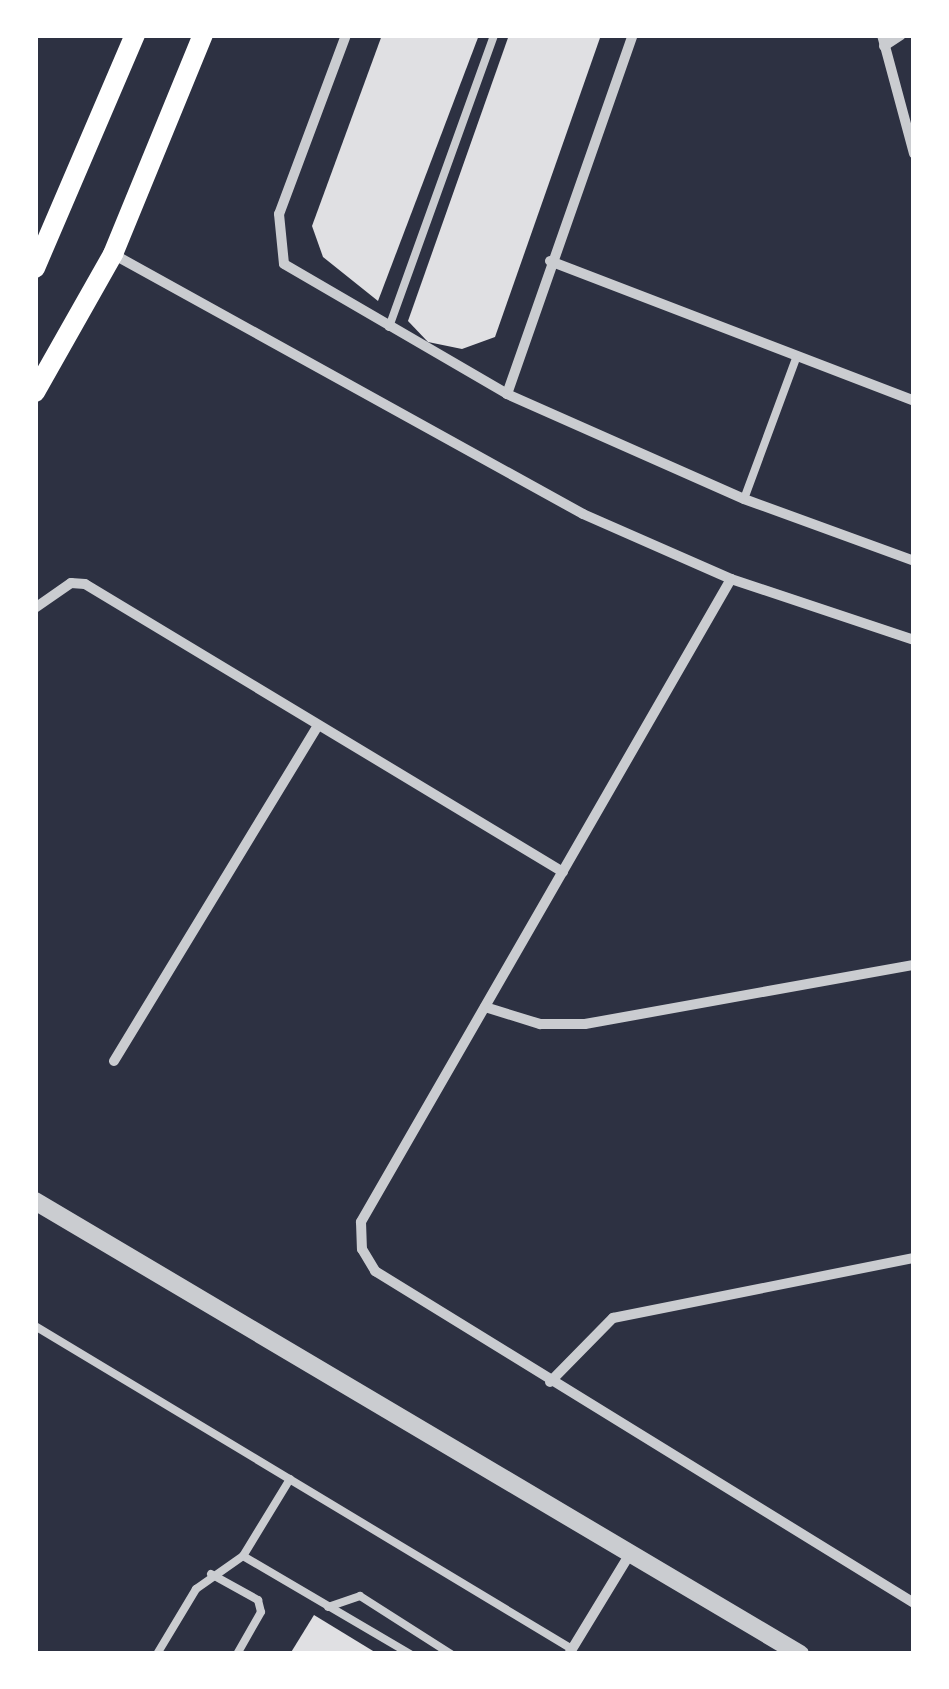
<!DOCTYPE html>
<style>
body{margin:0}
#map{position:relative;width:949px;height:1689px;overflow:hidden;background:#2d3142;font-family:"Space Grotesk",sans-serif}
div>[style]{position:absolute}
.building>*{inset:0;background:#e0e0e3}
.service>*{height:8px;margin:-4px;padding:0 4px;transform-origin:4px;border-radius:4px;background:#caccd0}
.minor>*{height:10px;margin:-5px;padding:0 5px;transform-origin:5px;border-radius:5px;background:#caccd0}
.tertiary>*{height:18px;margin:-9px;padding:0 9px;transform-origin:9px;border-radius:9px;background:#caccd0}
.secondary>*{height:20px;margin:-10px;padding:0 10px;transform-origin:10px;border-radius:10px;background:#fff}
span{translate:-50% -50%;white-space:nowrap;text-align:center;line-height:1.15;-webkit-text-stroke:9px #fff;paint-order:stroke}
.frame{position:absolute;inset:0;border:38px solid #fff;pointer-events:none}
</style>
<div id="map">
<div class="building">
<div style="clip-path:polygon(382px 35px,479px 35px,378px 301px,323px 257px,312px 226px)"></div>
<div style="clip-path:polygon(509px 35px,601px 35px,495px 337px,462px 349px,428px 342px,408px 321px)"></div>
<div style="clip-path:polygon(314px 1615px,378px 1654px,290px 1654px)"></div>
</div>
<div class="service">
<div style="left:389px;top:327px;width:310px;rotate:-70.2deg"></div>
<div style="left:744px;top:499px;width:153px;rotate:-69.7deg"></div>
<div style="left:35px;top:1326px;width:627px;rotate:31.03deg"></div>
<div style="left:290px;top:1479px;width:90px;rotate:121.4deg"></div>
<div style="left:243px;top:1556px;width:194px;rotate:30.4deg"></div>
<div style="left:211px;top:1574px;width:54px;rotate:29deg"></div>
<div style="left:258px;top:1600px;width:12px;rotate:76deg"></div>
<div style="left:261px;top:1612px;width:48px;rotate:119.7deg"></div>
<div style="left:328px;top:1607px;width:34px;rotate:-19deg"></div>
<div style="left:360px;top:1596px;width:108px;rotate:32.5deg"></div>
<div style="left:157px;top:1654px;width:76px;rotate:-59deg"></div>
<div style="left:196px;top:1589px;width:57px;rotate:-35.1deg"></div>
</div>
<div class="minor">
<div style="left:346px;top:35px;width:191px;rotate:110.5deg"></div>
<div style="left:279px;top:214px;width:50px;rotate:84.3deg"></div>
<div style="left:284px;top:264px;width:258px;rotate:30.2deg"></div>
<div style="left:507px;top:394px;width:259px;rotate:23.9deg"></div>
<div style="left:744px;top:499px;width:181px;rotate:20deg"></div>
<div style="left:882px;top:35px;width:123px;rotate:74.9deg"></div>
<div style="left:884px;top:46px;width:20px;rotate:-33deg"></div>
<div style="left:113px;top:254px;width:537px;rotate:28.95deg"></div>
<div style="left:583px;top:514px;width:162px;rotate:23.7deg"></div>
<div style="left:731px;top:579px;width:193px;rotate:18.4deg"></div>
<div style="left:550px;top:261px;width:390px;rotate:21deg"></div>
<div style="left:507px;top:394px;width:380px;rotate:-70.7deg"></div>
<div style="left:731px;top:579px;width:742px;rotate:119.92deg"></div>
<div style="left:361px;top:1222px;width:27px;rotate:88deg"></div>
<div style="left:362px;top:1249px;width:26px;rotate:59deg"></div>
<div style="left:375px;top:1271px;width:633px;rotate:31.63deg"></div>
<div style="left:35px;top:608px;width:44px;rotate:-34.8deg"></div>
<div style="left:71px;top:583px;width:14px;rotate:4deg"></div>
<div style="left:85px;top:584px;width:558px;rotate:31.07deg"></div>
<div style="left:485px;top:1007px;width:58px;rotate:17.2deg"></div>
<div style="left:540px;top:1024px;width:45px"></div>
<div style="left:585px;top:1024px;width:334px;rotate:-10.2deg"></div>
<div style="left:114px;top:1061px;width:393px;rotate:-58.7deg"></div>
<div style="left:550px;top:1382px;width:90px;rotate:-45.5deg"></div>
<div style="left:613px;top:1318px;width:307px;rotate:-11.3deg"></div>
<div style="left:569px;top:1654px;width:119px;rotate:-58.7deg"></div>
</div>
<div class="tertiary">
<div style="left:35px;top:1201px;width:889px;rotate:30.63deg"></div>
</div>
<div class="secondary">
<div style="left:35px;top:268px;width:254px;rotate:-66.8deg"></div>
<div style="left:35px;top:392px;width:159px;rotate:-60.5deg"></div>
<div style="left:113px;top:254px;width:237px;rotate:-67.7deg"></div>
</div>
<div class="frame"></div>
</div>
